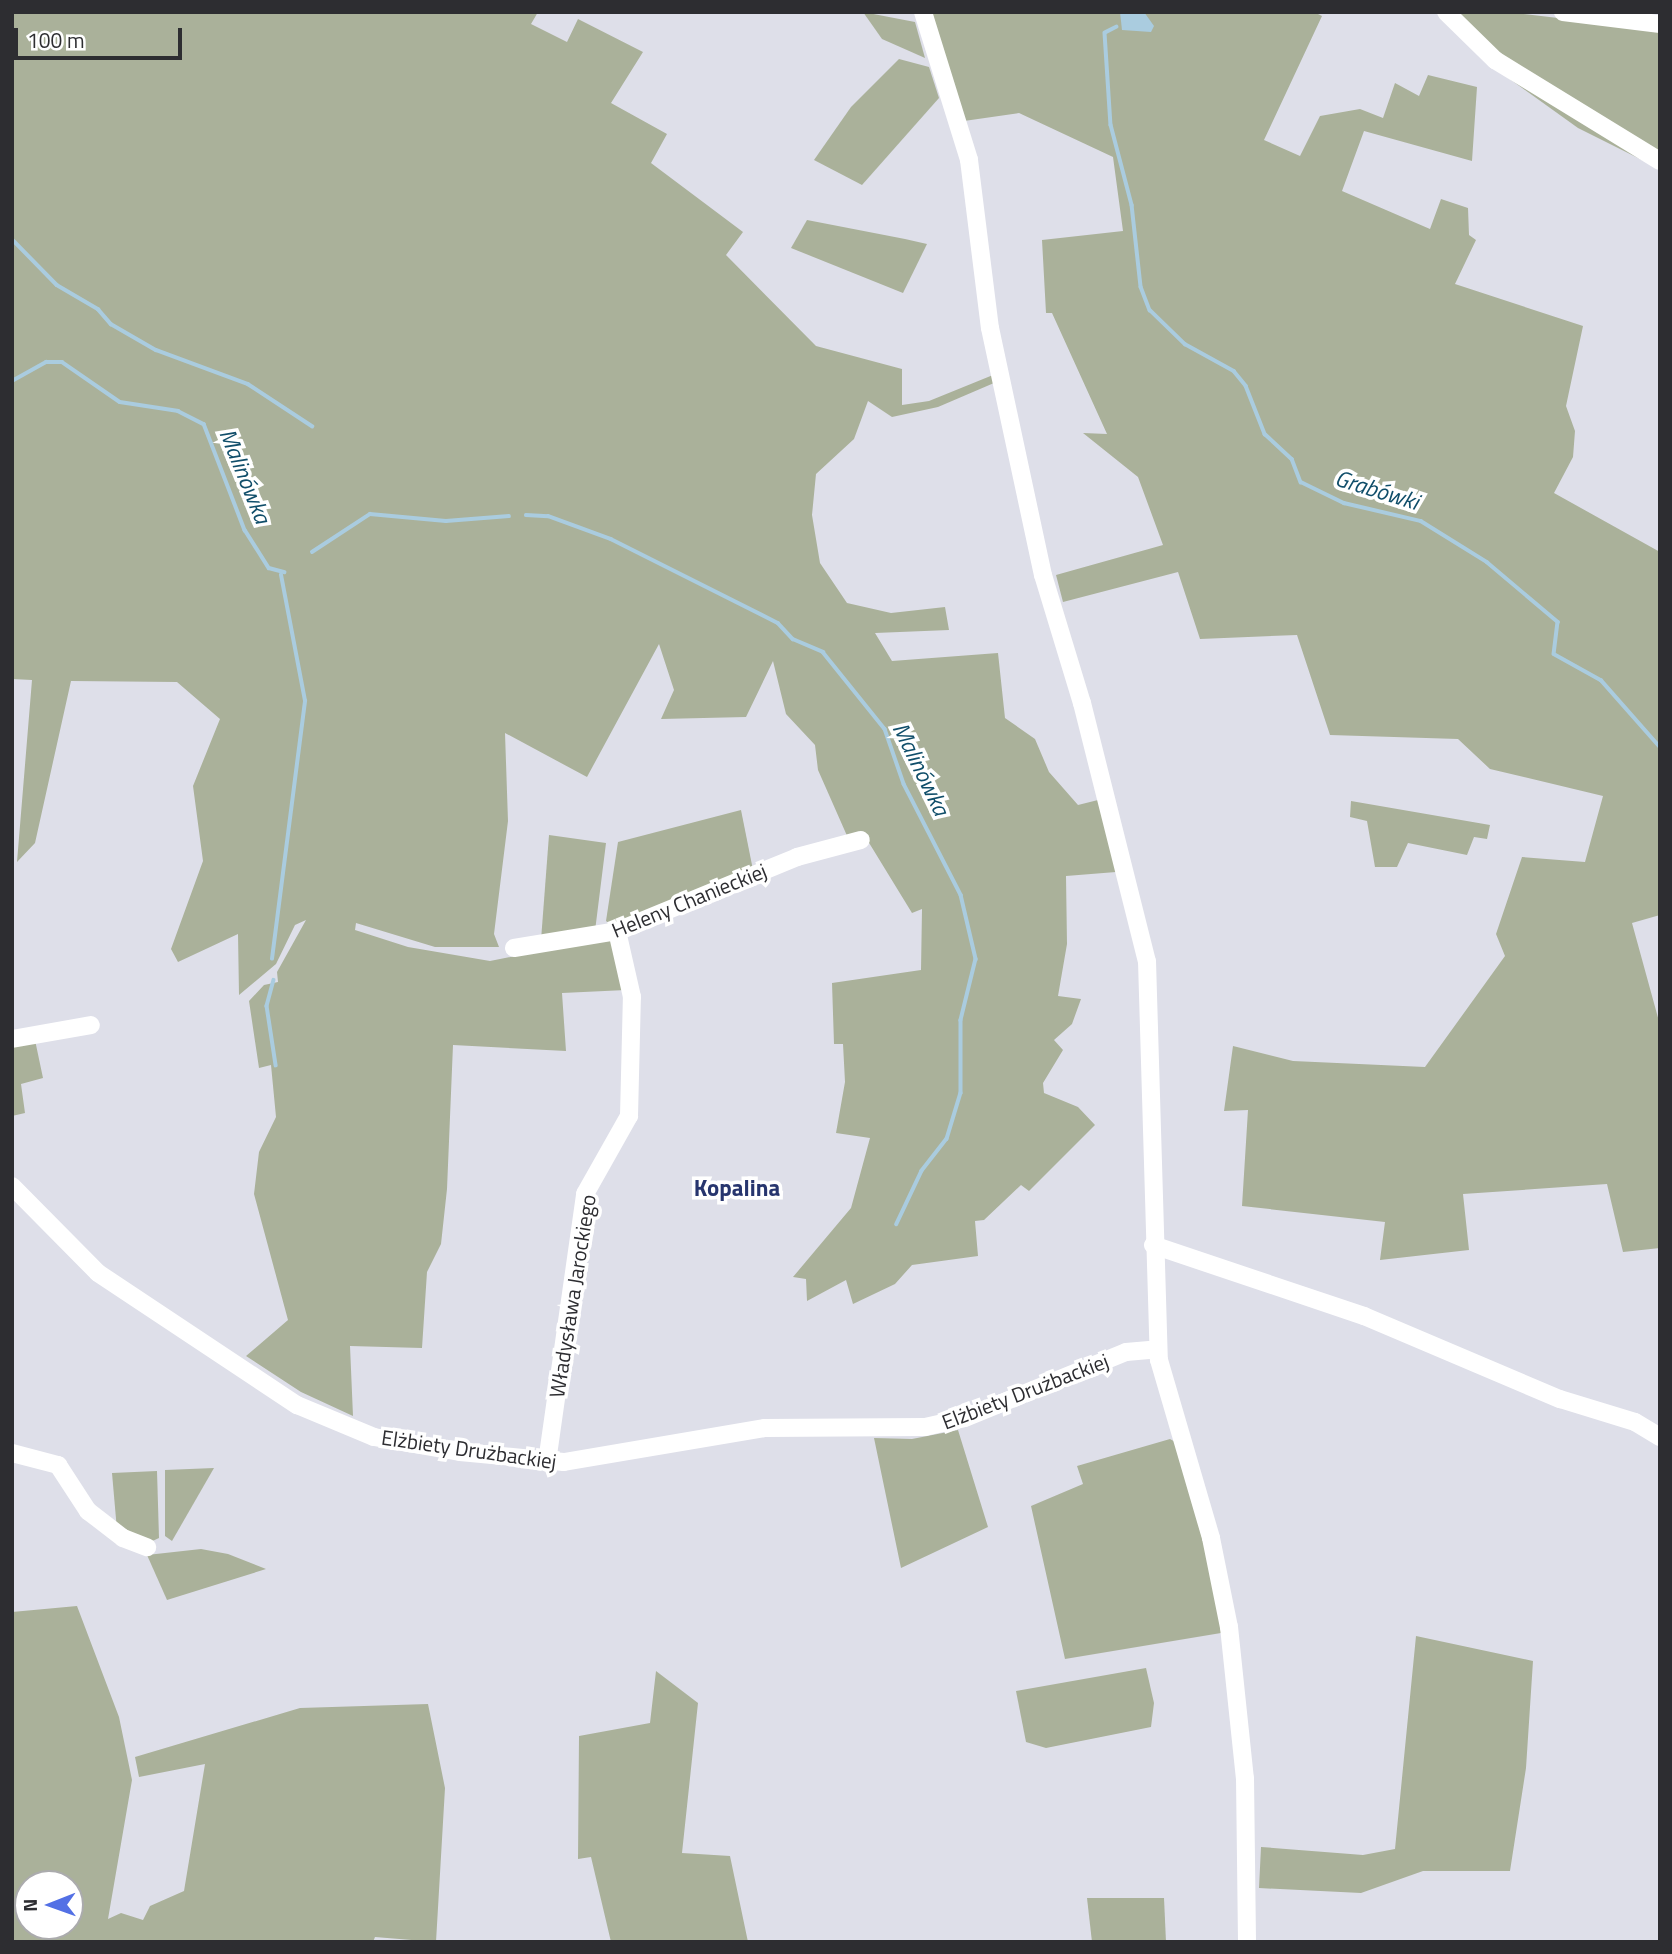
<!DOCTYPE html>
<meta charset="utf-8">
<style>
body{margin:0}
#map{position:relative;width:1672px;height:1954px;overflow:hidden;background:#dedfe9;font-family:"Titillium Web",sans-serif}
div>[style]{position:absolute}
.green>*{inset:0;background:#aab19a}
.water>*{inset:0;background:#aaccdf}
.stream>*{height:3.5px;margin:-1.75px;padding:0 1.75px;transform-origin:1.75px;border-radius:1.75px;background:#aaccdf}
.minor>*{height:18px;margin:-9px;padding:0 9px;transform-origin:9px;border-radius:9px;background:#fff}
span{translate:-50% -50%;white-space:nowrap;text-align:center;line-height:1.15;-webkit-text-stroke:7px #fff;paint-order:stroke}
.street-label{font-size:21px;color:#2d2d31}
.water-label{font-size:23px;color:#104e6a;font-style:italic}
.neighbourhood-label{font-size:23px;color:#27356e;font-weight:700}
.frame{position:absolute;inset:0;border:14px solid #2d2d31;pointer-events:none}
.north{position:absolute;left:14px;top:1870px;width:70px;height:70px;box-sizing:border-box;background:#fff;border:2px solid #ababad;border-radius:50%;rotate:269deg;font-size:19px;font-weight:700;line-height:28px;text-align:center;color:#2d2d31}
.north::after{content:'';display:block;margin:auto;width:24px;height:32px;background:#5370e5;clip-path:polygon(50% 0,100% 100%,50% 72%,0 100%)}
.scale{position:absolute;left:14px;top:28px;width:168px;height:32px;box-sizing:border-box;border:4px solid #2d2d31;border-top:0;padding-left:9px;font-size:21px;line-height:24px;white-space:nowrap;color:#2d2d31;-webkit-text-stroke:5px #fff;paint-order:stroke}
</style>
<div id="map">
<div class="green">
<div style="clip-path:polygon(12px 12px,538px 12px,531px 24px,567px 42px,578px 19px,643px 52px,611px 103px,667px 134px,651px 163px,743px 232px,726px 255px,816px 346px,902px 369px,902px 405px,929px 401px,993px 375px,994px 383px,938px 407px,892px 417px,868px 401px,854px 439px,816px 474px,812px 515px,820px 563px,847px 603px,891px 613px,945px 607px,949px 630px,875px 633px,892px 661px,998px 653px,1005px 718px,1035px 739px,1049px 772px,1078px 805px,1098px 800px,1116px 872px,1066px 876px,1067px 944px,1058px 996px,1081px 999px,1072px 1024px,1054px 1040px,1063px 1050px,1043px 1083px,1044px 1093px,1078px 1107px,1095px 1125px,1029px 1191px,1021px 1185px,984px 1220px,975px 1221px,978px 1256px,912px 1265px,895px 1284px,853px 1304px,846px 1280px,807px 1301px,806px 1279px,793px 1277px,851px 1208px,870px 1138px,836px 1133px,845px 1082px,843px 1044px,834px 1044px,832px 983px,921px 970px,922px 909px,912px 913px,863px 833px,848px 838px,818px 770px,815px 745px,786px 714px,773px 661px,746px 717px,661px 719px,674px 690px,659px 644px,587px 777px,505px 733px,508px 821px,494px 934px,499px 947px,435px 947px,356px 923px,355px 930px,408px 947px,490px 961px,615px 936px,626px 990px,562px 993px,566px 1051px,453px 1045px,447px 1189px,441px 1244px,427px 1272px,422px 1348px,350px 1346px,353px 1416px,301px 1392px,246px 1356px,288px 1320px,254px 1194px,259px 1152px,276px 1117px,271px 1065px,259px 1068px,249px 1001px,264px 985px,278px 982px,277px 972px,306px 920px,295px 925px,276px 964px,239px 995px,238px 934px,178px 962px,171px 949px,203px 861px,193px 786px,220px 719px,177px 682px,71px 681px,35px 843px,17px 862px,32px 680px,12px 679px)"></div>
<div style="clip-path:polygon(863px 12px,915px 22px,925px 58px,882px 39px)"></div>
<div style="clip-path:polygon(1314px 12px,1322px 16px,1264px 140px,1300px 156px,1320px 116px,1360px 109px,1383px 118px,1395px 83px,1419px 96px,1428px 75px,1477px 87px,1472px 161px,1364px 131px,1342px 191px,1430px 229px,1441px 199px,1468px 208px,1469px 235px,1476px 240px,1455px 284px,1583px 326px,1566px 406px,1575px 431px,1573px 457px,1554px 493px,1660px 552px,1660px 915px,1632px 923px,1660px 1025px,1660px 1248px,1623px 1252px,1607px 1184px,1463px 1194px,1469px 1250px,1380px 1260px,1385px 1222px,1242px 1206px,1248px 1110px,1224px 1111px,1233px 1046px,1293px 1061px,1425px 1067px,1505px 956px,1496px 934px,1522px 857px,1585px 862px,1603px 796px,1490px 769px,1458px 739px,1330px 735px,1297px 635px,1200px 639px,1178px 572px,1063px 602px,1056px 575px,1163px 545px,1138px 477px,1083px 433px,1107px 434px,1052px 313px,1046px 313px,1042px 240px,1123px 231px,1113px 157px,1019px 113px,964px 121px,927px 13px)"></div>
<div style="clip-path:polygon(1456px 12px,1506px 12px,1660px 30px,1660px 156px,1496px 58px)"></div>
<div style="clip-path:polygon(899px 59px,929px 67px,939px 98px,862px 185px,814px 160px,851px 107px)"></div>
<div style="clip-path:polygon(1500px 72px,1660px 169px,1578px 128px)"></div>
<div style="clip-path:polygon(807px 220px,905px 239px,927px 244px,903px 293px,791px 248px)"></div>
<div style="clip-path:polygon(1351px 801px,1490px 825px,1487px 839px,1474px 837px,1467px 855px,1408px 843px,1397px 867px,1375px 867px,1367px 821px,1350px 817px)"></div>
<div style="clip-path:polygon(741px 810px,753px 870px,614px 927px,606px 921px,618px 842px)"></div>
<div style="clip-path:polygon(549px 835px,606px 843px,595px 931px,541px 940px)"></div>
<div style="clip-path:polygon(35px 1040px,43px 1078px,21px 1084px,25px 1113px,12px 1116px,12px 1043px)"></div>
<div style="clip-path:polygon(958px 1430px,988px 1527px,901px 1568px,874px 1438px,912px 1439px)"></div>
<div style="clip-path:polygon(1170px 1439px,1177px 1443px,1227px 1632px,1065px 1659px,1031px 1506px,1083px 1484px,1077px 1466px)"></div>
<div style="clip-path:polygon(214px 1468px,172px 1541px,165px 1536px,165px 1470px)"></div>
<div style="clip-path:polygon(157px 1471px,159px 1538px,146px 1544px,117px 1530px,112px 1473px)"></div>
<div style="clip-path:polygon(201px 1549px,228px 1554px,266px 1569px,167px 1600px,147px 1555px)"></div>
<div style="clip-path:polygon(evenodd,77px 1606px,119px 1717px,132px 1780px,108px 1919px,121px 1913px,143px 1920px,150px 1906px,184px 1891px,205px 1764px,139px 1777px,135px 1757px,300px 1708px,428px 1704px,445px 1788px,436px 1942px,375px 1937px,373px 1942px,12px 1942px,12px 1612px,77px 1606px,28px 1884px,70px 1884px,70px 1926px,28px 1926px,28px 1884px)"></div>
<div style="clip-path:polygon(1416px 1636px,1533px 1661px,1526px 1768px,1510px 1871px,1423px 1871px,1361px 1893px,1259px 1888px,1261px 1847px,1363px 1855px,1395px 1849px)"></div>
<div style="clip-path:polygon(1146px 1668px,1154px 1703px,1151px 1727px,1046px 1748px,1026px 1742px,1016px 1691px)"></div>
<div style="clip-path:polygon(656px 1671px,698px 1703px,682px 1853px,730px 1856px,748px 1942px,611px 1942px,591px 1857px,578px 1859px,579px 1736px,650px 1723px)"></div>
<div style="clip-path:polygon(1087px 1898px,1164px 1898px,1166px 1942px,1092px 1942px)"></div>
</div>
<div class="water">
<div style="clip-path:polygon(1120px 12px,1144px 12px,1154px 26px,1151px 32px,1122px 30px)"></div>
</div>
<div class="stream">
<div style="left:1117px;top:27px;width:13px;rotate:153deg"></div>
<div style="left:1105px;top:33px;width:92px;rotate:86.3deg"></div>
<div style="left:1111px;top:125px;width:83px;rotate:75.3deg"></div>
<div style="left:1132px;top:205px;width:82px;rotate:83.7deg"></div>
<div style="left:1141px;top:287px;width:25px;rotate:69deg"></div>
<div style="left:1150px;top:310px;width:49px;rotate:44.2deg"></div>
<div style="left:1185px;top:344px;width:56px;rotate:28.9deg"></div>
<div style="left:1234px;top:371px;width:19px;rotate:51deg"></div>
<div style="left:1246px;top:386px;width:52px;rotate:68.4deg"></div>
<div style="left:1265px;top:434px;width:37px;rotate:43deg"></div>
<div style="left:1292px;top:459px;width:25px;rotate:69deg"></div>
<div style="left:1301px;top:482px;width:48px;rotate:26deg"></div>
<div style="left:1344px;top:503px;width:79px;rotate:13.2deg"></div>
<div style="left:1421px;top:521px;width:78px;rotate:31.8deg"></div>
<div style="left:1487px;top:562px;width:93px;rotate:40.2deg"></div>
<div style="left:1558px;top:622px;width:32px;rotate:97deg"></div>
<div style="left:1554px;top:654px;width:54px;rotate:29deg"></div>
<div style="left:1601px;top:680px;width:89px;rotate:48.6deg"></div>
<div style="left:12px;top:239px;width:64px;rotate:45.6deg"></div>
<div style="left:57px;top:285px;width:48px;rotate:30.3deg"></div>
<div style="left:98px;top:309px;width:20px;rotate:49deg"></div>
<div style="left:111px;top:324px;width:52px;rotate:30deg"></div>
<div style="left:156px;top:350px;width:98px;rotate:20.3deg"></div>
<div style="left:248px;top:384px;width:77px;rotate:33.3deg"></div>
<div style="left:12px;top:381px;width:39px;rotate:-29deg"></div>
<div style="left:46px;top:362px;width:16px"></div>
<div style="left:62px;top:362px;width:70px;rotate:34.6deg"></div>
<div style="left:120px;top:402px;width:59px;rotate:8.8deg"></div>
<div style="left:178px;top:411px;width:29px;rotate:27deg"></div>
<div style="left:204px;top:424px;width:114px;rotate:68.9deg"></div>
<div style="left:245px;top:530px;width:45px;rotate:57.7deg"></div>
<div style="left:269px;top:568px;width:16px;rotate:15deg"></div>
<div style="left:526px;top:515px;width:22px;rotate:3deg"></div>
<div style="left:548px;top:516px;width:67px;rotate:20.1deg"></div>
<div style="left:611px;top:539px;width:187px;rotate:26.7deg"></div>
<div style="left:778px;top:623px;width:22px;rotate:47deg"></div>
<div style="left:793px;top:639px;width:33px;rotate:23deg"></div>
<div style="left:823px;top:652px;width:99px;rotate:51.2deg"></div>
<div style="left:885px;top:729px;width:58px;rotate:70.9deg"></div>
<div style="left:904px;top:784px;width:125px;rotate:62.8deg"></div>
<div style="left:961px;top:895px;width:66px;rotate:76.8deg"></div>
<div style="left:976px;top:959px;width:63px;rotate:103.8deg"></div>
<div style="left:961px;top:1020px;width:73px;rotate:90deg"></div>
<div style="left:961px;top:1093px;width:48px;rotate:106.9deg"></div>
<div style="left:947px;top:1139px;width:41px;rotate:128deg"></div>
<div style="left:922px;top:1171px;width:59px;rotate:115.3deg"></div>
<div style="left:312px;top:552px;width:69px;rotate:-33.2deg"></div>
<div style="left:370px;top:514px;width:76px;rotate:5.3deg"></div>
<div style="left:446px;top:521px;width:63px;rotate:-4.5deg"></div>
<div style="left:272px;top:959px;width:260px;rotate:-82.7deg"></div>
<div style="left:305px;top:701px;width:128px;rotate:-100.8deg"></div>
<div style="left:274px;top:980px;width:27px;rotate:105deg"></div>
<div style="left:267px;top:1006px;width:60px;rotate:81.3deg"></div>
</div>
<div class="minor">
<div style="left:923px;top:12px;width:155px;rotate:72.7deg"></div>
<div style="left:969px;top:160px;width:169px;rotate:82.9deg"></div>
<div style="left:990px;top:328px;width:253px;rotate:77.9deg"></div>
<div style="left:1043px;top:575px;width:134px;rotate:73.1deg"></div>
<div style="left:1082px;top:703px;width:266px;rotate:75.9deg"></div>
<div style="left:1147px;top:961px;width:399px;rotate:88.3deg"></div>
<div style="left:1159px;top:1360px;width:185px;rotate:73.7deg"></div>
<div style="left:1211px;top:1538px;width:91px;rotate:78.6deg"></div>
<div style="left:1229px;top:1627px;width:152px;rotate:84deg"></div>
<div style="left:1245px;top:1778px;width:164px;rotate:89.3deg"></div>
<div style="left:1446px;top:12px;width:69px;rotate:44.4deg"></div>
<div style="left:1495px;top:60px;width:193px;rotate:31.5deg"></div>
<div style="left:1563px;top:12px;width:98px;rotate:7.1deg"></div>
<div style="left:514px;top:948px;width:104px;rotate:-9.4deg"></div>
<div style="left:617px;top:931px;width:195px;rotate:-22.3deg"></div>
<div style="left:797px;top:857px;width:66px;rotate:-14.9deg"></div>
<div style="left:12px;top:1039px;width:80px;rotate:-10deg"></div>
<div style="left:12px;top:1186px;width:122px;rotate:45.3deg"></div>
<div style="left:98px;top:1273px;width:239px;rotate:33.6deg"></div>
<div style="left:297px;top:1405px;width:83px;rotate:22.6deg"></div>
<div style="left:374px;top:1437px;width:87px;rotate:9.9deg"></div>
<div style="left:460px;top:1452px;width:104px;rotate:5.5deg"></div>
<div style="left:564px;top:1462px;width:204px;rotate:-9.6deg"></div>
<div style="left:765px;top:1428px;width:160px;rotate:-0.4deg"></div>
<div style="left:925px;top:1427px;width:41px;rotate:-12.7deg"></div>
<div style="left:965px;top:1418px;width:174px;rotate:-22.3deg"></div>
<div style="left:1126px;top:1352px;width:32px;rotate:-5deg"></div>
<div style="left:1153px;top:1245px;width:223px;rotate:18.6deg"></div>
<div style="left:1364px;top:1316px;width:213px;rotate:23deg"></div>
<div style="left:1560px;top:1399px;width:78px;rotate:17deg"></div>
<div style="left:1635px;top:1422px;width:29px;rotate:31deg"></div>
<div style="left:12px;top:1453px;width:48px;rotate:14.6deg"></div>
<div style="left:58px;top:1465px;width:55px;rotate:56.9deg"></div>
<div style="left:88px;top:1511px;width:44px;rotate:37.6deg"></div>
<div style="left:123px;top:1538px;width:26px;rotate:21deg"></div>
<div style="left:547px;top:1462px;width:271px;rotate:-81.9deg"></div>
<div style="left:585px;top:1194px;width:90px;rotate:-60.6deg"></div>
<div style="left:629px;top:1116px;width:119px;rotate:-88.6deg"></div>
<div style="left:632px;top:997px;width:68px;rotate:-102.8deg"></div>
</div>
<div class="street-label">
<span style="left:689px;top:900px;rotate:-22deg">Heleny Chanieckiej</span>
<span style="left:572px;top:1296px;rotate:-81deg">Władysława Jarockiego</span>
<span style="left:1025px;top:1391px;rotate:-21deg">Elżbiety Drużbackiej</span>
<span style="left:469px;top:1449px;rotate:8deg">Elżbiety Drużbackiej</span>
</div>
<div class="water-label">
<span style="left:245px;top:476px;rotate:68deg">Malinówka</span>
<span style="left:1377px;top:490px;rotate:17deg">Grabówki</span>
<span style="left:921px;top:769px;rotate:64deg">Malinówka</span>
</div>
<div class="neighbourhood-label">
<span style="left:737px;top:1188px">Kopalina</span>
</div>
<div class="frame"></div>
<div class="north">N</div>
<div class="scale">100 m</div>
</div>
